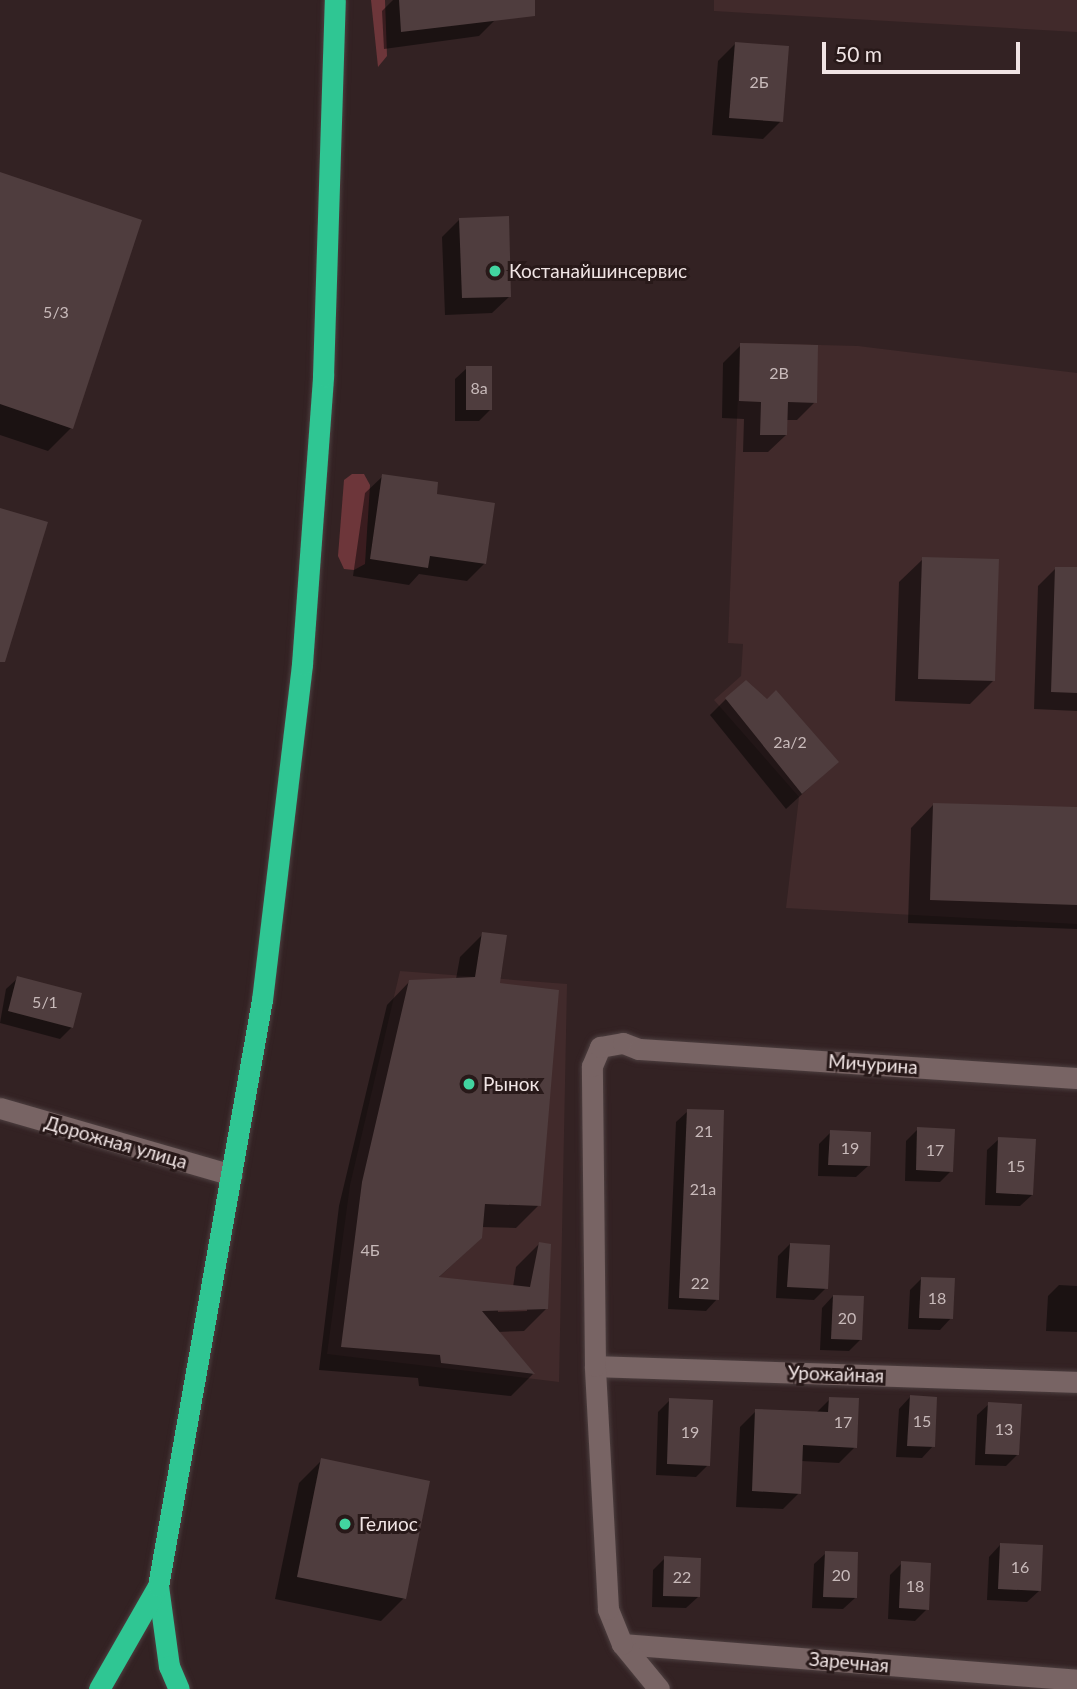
<!DOCTYPE html>
<meta charset="utf-8">
<style>
body{margin:0}
#map{position:relative;width:1077px;height:1689px;overflow:hidden;background:#332223;font-family:Lato,sans-serif}
div>[style]{position:absolute}
.built>*{inset:0;background:#412a2b}
.green>*{inset:0;background:#6d363a}
.shadow>*{inset:0;background:#0007}
.building>*{inset:0;background:#4f3d3e}
.roads{filter:drop-shadow(0 0 2px #4d3f40) drop-shadow(0 0 2px #4d3f40)}
.street>*{height:21px;margin:-10.5px;padding:0 10.5px;transform-origin:10.5px;border-radius:10.5px;background:#786464}
.highway>*{height:21px;margin:-10.5px;padding:0 10.5px;transform-origin:10.5px;border-radius:10.5px;background:#2fc693}
.dots>*{width:19px;height:19px;translate:-50% -50%;box-sizing:border-box;border:4px solid #281919;border-radius:50%}
span{translate:-50% -50%;white-space:nowrap;text-align:center;line-height:1.15;-webkit-text-stroke:6px #281919;paint-order:stroke}
.number-label{font-size:16px;color:#c8baba}
.number-label span{-webkit-text-stroke-width:0}
.poi-label{font-size:19px;color:#f0e4e4}
.left{translate:0 -50%;text-align:left}
.street-label{font-size:19px;color:#f0e4e4}
.scale{position:absolute;left:822px;top:42px;width:198px;height:32px;box-sizing:border-box;border:4px solid #f0e4e4;border-top:0;padding-left:9px;font-size:21px;line-height:24px;white-space:nowrap;color:#f0e4e4;-webkit-text-stroke:5px #281919;paint-order:stroke}
</style>
<div id="map">
<div class="built">
<div style="clip-path:polygon(714px 0,1077px 0,1077px 32px,714px 11px)"></div>
<div style="clip-path:polygon(740px 343px,858px 346px,1077px 373px,1077px 924px,786px 908px,799px 797px,714px 700px,741px 676px,743px 644px,728px 643px)"></div>
<div style="clip-path:polygon(400px 971px,567px 984px,559px 1382px,327px 1354px,350px 1185px)"></div>
</div>
<div class="green">
<div style="clip-path:polygon(371px 0,385px 0,387px 56px,378px 67px)"></div>
<div style="clip-path:polygon(352px 474px,364px 474px,370px 485px,365px 564px,354px 570px,344px 569px,338px 556px,344px 480px)"></div>
</div>
<div class="shadow">
<div style="clip-path:polygon(393px 0,496px 0,497px 18px,479px 36px,384px 49px,382px 11px)"></div>
<div style="clip-path:polygon(736px 43px,781px 121px,763px 139px,712px 135px,718px 61px)"></div>
<div style="clip-path:polygon(0 174px,71px 428px,48px 451px,0 435px)"></div>
<div style="clip-path:polygon(459px 220px,510px 296px,492px 313px,445px 315px,442px 237px)"></div>
<div style="clip-path:polygon(741px 345px,815px 402px,797px 420px,786px 420px,786px 435px,768px 452px,743px 452px,744px 419px,722px 418px,723px 363px)"></div>
<div style="clip-path:polygon(467px 368px,490px 410px,479px 421px,455px 421px,455px 379px)"></div>
<div style="clip-path:polygon(383px 476px,435px 496px,485px 563px,467px 581px,419px 574px,409px 585px,353px 576px,365px 493px)"></div>
<div style="clip-path:polygon(923px 559px,993px 681px,970px 704px,895px 701px,899px 582px)"></div>
<div style="clip-path:polygon(1056px 568px,1077px 569px,1077px 711px,1034px 709px,1038px 586px)"></div>
<div style="clip-path:polygon(726px 699px,837px 762px,786px 809px,710px 715px)"></div>
<div style="clip-path:polygon(934px 804px,1077px 809px,1077px 929px,908px 923px,911px 828px)"></div>
<div style="clip-path:polygon(evenodd,483px 934px,539px 1205px,516px 1228px,481px 1227px,481px 1238px,437px 1279px,513px 1287px,516px 1267px,539px 1244px,547px 1308px,524px 1331px,497px 1332px,533px 1374px,511px 1396px,419px 1386px,418px 1378px,319px 1370px,339px 1206px,387px 1005px,410px 981px,456px 979px,460px 957px,483px 934px,527px 1308px,527px 1311px,498px 1312px,498px 1309px,527px 1308px)"></div>
<div style="clip-path:polygon(18px 978px,72px 1027px,60px 1039px,0 1023px,6px 989px)"></div>
<div style="clip-path:polygon(688px 1111px,717px 1299px,706px 1311px,668px 1309px,676px 1122px)"></div>
<div style="clip-path:polygon(918px 1129px,951px 1171px,940px 1182px,905px 1181px,906px 1141px)"></div>
<div style="clip-path:polygon(831px 1132px,868px 1166px,856px 1177px,818px 1176px,819px 1144px)"></div>
<div style="clip-path:polygon(999px 1139px,1032px 1195px,1020px 1206px,985px 1205px,987px 1150px)"></div>
<div style="clip-path:polygon(790px 1244px,826px 1288px,814px 1300px,776px 1298px,778px 1256px)"></div>
<div style="clip-path:polygon(922px 1278px,951px 1318px,940px 1330px,908px 1329px,910px 1290px)"></div>
<div style="clip-path:polygon(1059px 1285px,1077px 1286px,1077px 1332px,1046px 1331px,1048px 1296px)"></div>
<div style="clip-path:polygon(833px 1296px,860px 1340px,849px 1351px,820px 1350px,822px 1308px)"></div>
<div style="clip-path:polygon(910px 1397px,933px 1446px,922px 1458px,896px 1457px,899px 1409px)"></div>
<div style="clip-path:polygon(830px 1399px,855px 1447px,839px 1463px,801px 1461px,799px 1493px,783px 1509px,736px 1507px,740px 1427px,756px 1411px,815px 1414px)"></div>
<div style="clip-path:polygon(670px 1400px,708px 1465px,696px 1477px,656px 1475px,658px 1412px)"></div>
<div style="clip-path:polygon(989px 1404px,1017px 1455px,1006px 1466px,975px 1465px,977px 1415px)"></div>
<div style="clip-path:polygon(322px 1460px,404px 1598px,381px 1621px,275px 1599px,299px 1483px)"></div>
<div style="clip-path:polygon(1000px 1545px,1039px 1591px,1027px 1602px,987px 1600px,989px 1557px)"></div>
<div style="clip-path:polygon(826px 1553px,855px 1598px,843px 1609px,812px 1608px,814px 1564px)"></div>
<div style="clip-path:polygon(665px 1558px,698px 1597px,686px 1608px,652px 1607px,653px 1570px)"></div>
<div style="clip-path:polygon(902px 1563px,927px 1609px,915px 1621px,888px 1619px,890px 1575px)"></div>
</div>
<div class="building">
<div style="clip-path:polygon(399px 0,535px 0,535px 16px,401px 32px)"></div>
<div style="clip-path:polygon(735px 42px,789px 46px,783px 122px,729px 118px)"></div>
<div style="clip-path:polygon(0 172px,142px 220px,73px 429px,0 404px)"></div>
<div style="clip-path:polygon(509px 216px,511px 297px,462px 298px,459px 218px)"></div>
<div style="clip-path:polygon(740px 343px,818px 345px,817px 403px,788px 402px,787px 435px,760px 435px,761px 402px,739px 401px)"></div>
<div style="clip-path:polygon(466px 366px,492px 366px,492px 410px,466px 410px)"></div>
<div style="clip-path:polygon(382px 474px,438px 482px,437px 494px,495px 503px,486px 564px,430px 556px,428px 568px,370px 559px)"></div>
<div style="clip-path:polygon(0 508px,48px 522px,5px 662px,0 662px)"></div>
<div style="clip-path:polygon(922px 557px,999px 559px,995px 681px,918px 679px)"></div>
<div style="clip-path:polygon(1055px 567px,1077px 567px,1077px 693px,1051px 692px)"></div>
<div style="clip-path:polygon(746px 680px,767px 699px,776px 690px,839px 762px,802px 794px,725px 698px)"></div>
<div style="clip-path:polygon(933px 803px,1077px 807px,1077px 905px,930px 900px)"></div>
<div style="clip-path:polygon(482px 932px,507px 935px,500px 983px,559px 990px,541px 1206px,485px 1204px,482px 1238px,439px 1277px,530px 1287px,539px 1242px,551px 1244px,548px 1309px,482px 1311px,535px 1374px,441px 1363px,440px 1355px,341px 1347px,362px 1182px,409px 980px,475px 977px)"></div>
<div style="clip-path:polygon(17px 976px,82px 993px,73px 1028px,8px 1011px)"></div>
<div style="clip-path:polygon(687px 1109px,724px 1110px,719px 1300px,679px 1298px)"></div>
<div style="clip-path:polygon(917px 1127px,955px 1129px,953px 1172px,916px 1170px)"></div>
<div style="clip-path:polygon(830px 1130px,871px 1132px,870px 1166px,828px 1165px)"></div>
<div style="clip-path:polygon(998px 1137px,1036px 1139px,1033px 1195px,996px 1193px)"></div>
<div style="clip-path:polygon(790px 1243px,830px 1245px,828px 1289px,787px 1287px)"></div>
<div style="clip-path:polygon(921px 1277px,955px 1278px,953px 1319px,919px 1318px)"></div>
<div style="clip-path:polygon(833px 1295px,864px 1296px,862px 1340px,831px 1339px)"></div>
<div style="clip-path:polygon(910px 1395px,937px 1397px,935px 1447px,907px 1446px)"></div>
<div style="clip-path:polygon(829px 1397px,859px 1398px,857px 1448px,803px 1445px,801px 1494px,752px 1491px,755px 1409px,828px 1412px)"></div>
<div style="clip-path:polygon(669px 1398px,713px 1400px,710px 1466px,667px 1464px)"></div>
<div style="clip-path:polygon(988px 1402px,1022px 1404px,1019px 1455px,985px 1454px)"></div>
<div style="clip-path:polygon(321px 1458px,430px 1481px,406px 1599px,297px 1577px)"></div>
<div style="clip-path:polygon(1000px 1543px,1043px 1545px,1041px 1591px,998px 1589px)"></div>
<div style="clip-path:polygon(825px 1551px,858px 1552px,857px 1598px,823px 1597px)"></div>
<div style="clip-path:polygon(664px 1556px,701px 1558px,700px 1597px,663px 1596px)"></div>
<div style="clip-path:polygon(901px 1561px,931px 1563px,929px 1610px,899px 1608px)"></div>
</div>
<div class="roads">
<div class="street">
<div style="left:0;top:1108px;width:241px;rotate:16.1deg"></div>
<div style="left:595px;top:1366px;width:482px;rotate:1.9deg"></div>
<div style="left:622px;top:1644px;width:456px;rotate:4.5deg"></div>
<div style="left:659px;top:1689px;width:58px;rotate:-129.4deg"></div>
<div style="left:622px;top:1644px;width:38px;rotate:-112deg"></div>
<div style="left:608px;top:1609px;width:243px;rotate:-93.1deg"></div>
<div style="left:595px;top:1366px;width:300px;rotate:-90.6deg"></div>
<div style="left:592px;top:1066px;width:21px;rotate:-67deg"></div>
<div style="left:600px;top:1047px;width:23px;rotate:-10deg"></div>
<div style="left:623px;top:1043px;width:17px;rotate:21deg"></div>
<div style="left:639px;top:1049px;width:439px;rotate:3.8deg"></div>
</div>
<div class="highway">
<div style="left:158px;top:1586px;width:81px;rotate:82.2deg"></div>
<div style="left:169px;top:1666px;width:25px;rotate:67deg"></div>
<div style="left:99px;top:1689px;width:119px;rotate:-60.2deg"></div>
<div style="left:158px;top:1586px;width:595px;rotate:-79.94deg"></div>
<div style="left:262px;top:1000px;width:338px;rotate:-83.2deg"></div>
<div style="left:302px;top:664px;width:289px;rotate:-85.8deg"></div>
<div style="left:323px;top:376px;width:376px;rotate:-88.2deg"></div>
</div>
</div>
<div class="dots">
<div style="left:495px;top:271px;background:#42d4a0"></div>
<div style="left:469px;top:1084px;background:#42d4a0"></div>
<div style="left:345px;top:1524px;background:#42d4a0"></div>
</div>
<div class="number-label">
<span style="left:759px;top:82px">2Б</span>
<span style="left:56px;top:312px">5/3</span>
<span style="left:779px;top:373px">2В</span>
<span style="left:479px;top:388px">8а</span>
<span style="left:790px;top:742px">2а/2</span>
<span style="left:45px;top:1002px">5/1</span>
<span style="left:704px;top:1131px">21</span>
<span style="left:850px;top:1148px">19</span>
<span style="left:935px;top:1150px">17</span>
<span style="left:1016px;top:1166px">15</span>
<span style="left:703px;top:1189px">21а</span>
<span style="left:370px;top:1250px">4Б</span>
<span style="left:700px;top:1283px">22</span>
<span style="left:937px;top:1298px">18</span>
<span style="left:847px;top:1318px">20</span>
<span style="left:922px;top:1421px">15</span>
<span style="left:843px;top:1422px">17</span>
<span style="left:1004px;top:1429px">13</span>
<span style="left:690px;top:1432px">19</span>
<span style="left:1020px;top:1567px">16</span>
<span style="left:841px;top:1575px">20</span>
<span style="left:682px;top:1577px">22</span>
<span style="left:915px;top:1586px">18</span>
</div>
<div class="poi-label">
<span class="left" style="left:509px;top:271px">Костанайшинсервис</span>
<span class="left" style="left:483px;top:1084px">Рынок</span>
<span class="left" style="left:359px;top:1524px">Гелиос</span>
</div>
<div class="street-label">
<span style="left:873px;top:1064px;rotate:4deg">Мичурина</span>
<span style="left:116px;top:1142px;rotate:16deg">Дорожная улица</span>
<span style="left:836px;top:1374px;rotate:2deg">Урожайная</span>
<span style="left:849px;top:1662px;rotate:5deg">Заречная</span>
</div>
<div class="scale">50 m</div>
</div>
